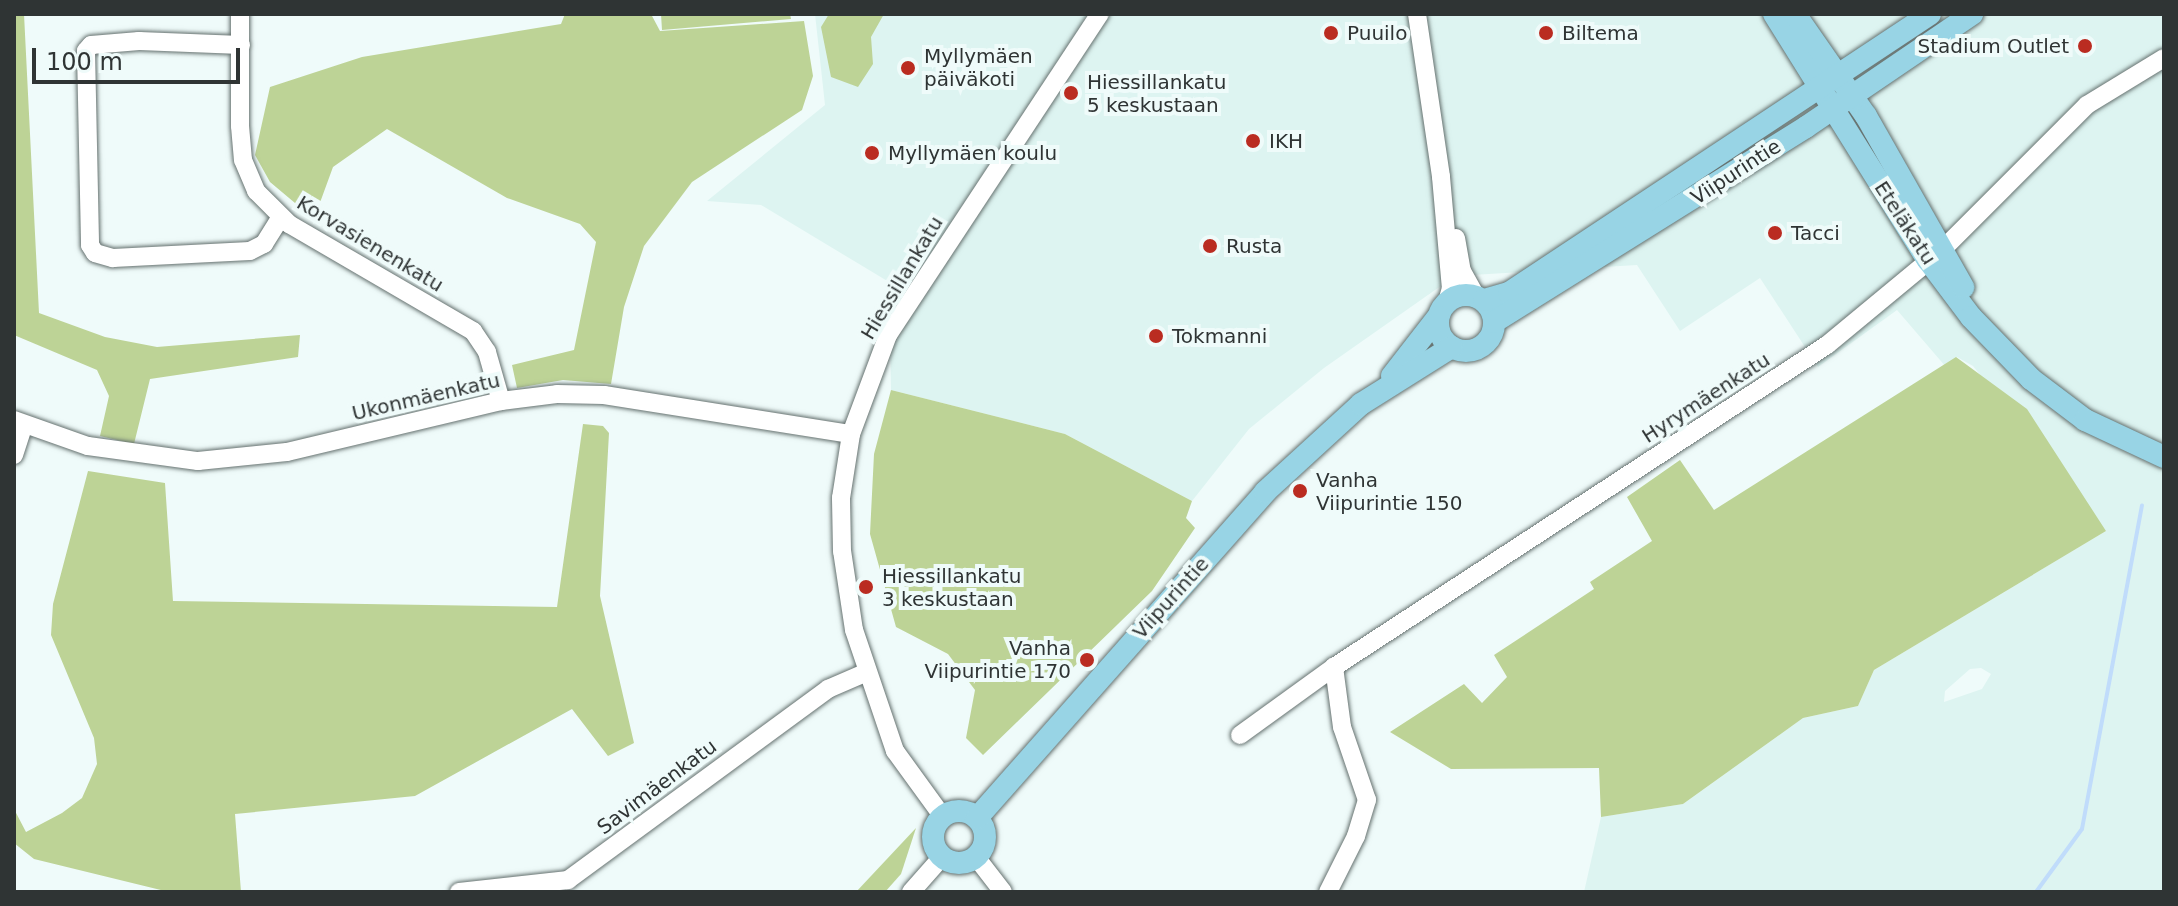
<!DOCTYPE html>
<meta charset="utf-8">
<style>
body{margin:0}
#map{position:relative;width:2178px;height:906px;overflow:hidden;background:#effbfa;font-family:"DejaVu Sans",sans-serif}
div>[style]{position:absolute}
.built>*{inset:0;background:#ddf4f1}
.green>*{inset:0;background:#bdd396}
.stream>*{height:4px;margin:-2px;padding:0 2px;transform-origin:2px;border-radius:2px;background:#c0dcfb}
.roads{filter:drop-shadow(0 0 2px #65716f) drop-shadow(0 0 2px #65716f)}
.minor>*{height:18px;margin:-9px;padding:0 9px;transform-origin:9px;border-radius:9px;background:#fff}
.major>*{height:22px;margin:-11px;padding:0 11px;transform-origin:11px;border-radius:11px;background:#98d4e5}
.major>.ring{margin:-11px;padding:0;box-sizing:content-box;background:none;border:22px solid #98d4e5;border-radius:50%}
.dots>*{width:22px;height:22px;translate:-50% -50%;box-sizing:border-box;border:4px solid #effbfa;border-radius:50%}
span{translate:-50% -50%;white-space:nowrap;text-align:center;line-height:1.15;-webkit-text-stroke:8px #effbfa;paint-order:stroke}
.poi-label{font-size:20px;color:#2f3434}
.left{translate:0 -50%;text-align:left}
.right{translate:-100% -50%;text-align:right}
.street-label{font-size:20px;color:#2f3434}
.frame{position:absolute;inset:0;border:16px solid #2f3434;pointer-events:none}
.scale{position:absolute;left:32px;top:48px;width:208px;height:36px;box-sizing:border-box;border:4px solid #2f3434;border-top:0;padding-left:10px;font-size:24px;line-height:28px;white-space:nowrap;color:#2f3434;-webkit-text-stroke:6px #effbfa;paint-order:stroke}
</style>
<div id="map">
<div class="built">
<div style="clip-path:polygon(evenodd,815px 14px,2164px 14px,2164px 892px,1584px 892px,1601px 817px,1683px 804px,1803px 718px,1858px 706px,1874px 670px,2106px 531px,1973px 366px,1957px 357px,1946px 367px,1897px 310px,1818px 367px,1760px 278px,1680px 331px,1637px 265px,1455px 276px,1324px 368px,1249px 429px,1192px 501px,1065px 434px,891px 390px,889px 282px,761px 205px,707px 201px,825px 105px,815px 14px,1981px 668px,1991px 674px,1982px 689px,1944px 702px,1945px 691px,1970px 669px,1981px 668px)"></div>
</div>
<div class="green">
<div style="clip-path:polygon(14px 14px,24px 14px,39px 313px,105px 337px,157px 347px,300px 335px,298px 357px,150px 379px,134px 444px,100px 436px,109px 396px,97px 370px,14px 335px)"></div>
<div style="clip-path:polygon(565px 14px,651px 14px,660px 31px,804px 21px,813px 76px,802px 110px,692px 182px,644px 246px,624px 307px,611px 384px,563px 380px,517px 388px,512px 365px,574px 350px,596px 242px,580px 224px,507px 198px,387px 129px,333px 167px,314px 219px,270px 182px,255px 155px,270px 87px,362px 57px,561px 24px)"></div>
<div style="clip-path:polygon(661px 14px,790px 14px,791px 19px,662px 30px)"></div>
<div style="clip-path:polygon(829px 14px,884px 14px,871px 37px,873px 64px,858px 87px,831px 77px,821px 27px)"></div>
<div style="clip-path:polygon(1956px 357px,2027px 409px,2106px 531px,1874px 670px,1858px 706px,1803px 718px,1683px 804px,1601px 817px,1599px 768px,1451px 769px,1390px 732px,1464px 684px,1482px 703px,1507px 677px,1494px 655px,1594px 589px,1590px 582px,1652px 541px,1627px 497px,1680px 460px,1714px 510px)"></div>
<div style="clip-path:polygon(891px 390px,1065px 434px,1192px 501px,1186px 518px,1195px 528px,1152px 591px,983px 755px,966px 738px,975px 690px,948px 654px,896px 627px,870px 534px,874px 454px)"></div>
<div style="clip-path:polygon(583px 424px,603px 426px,609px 433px,600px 596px,634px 743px,608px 756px,572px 709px,415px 796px,235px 814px,241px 892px,169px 892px,34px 859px,14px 843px,14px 809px,26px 832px,62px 813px,82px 798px,97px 764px,94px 738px,51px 635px,53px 604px,88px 471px,165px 483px,173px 601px,557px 607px)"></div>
<div style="clip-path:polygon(916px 828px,901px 874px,885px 892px,856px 892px)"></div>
</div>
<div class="stream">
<div style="left:2036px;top:892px;width:78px;rotate:-53.9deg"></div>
<div style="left:2082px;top:829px;width:329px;rotate:-79.5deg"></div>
</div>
<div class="roads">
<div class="minor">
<div style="left:240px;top:14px;width:112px;rotate:90deg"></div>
<div style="left:240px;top:126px;width:34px;rotate:85deg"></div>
<div style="left:243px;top:160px;width:34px;rotate:67deg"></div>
<div style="left:256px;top:191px;width:47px;rotate:45deg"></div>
<div style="left:289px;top:224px;width:213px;rotate:30.2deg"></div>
<div style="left:473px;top:331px;width:25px;rotate:56deg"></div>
<div style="left:487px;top:352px;width:51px;rotate:74.1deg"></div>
<div style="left:1417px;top:14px;width:165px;rotate:81.6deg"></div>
<div style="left:1441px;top:177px;width:111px;rotate:84.9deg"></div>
<div style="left:1451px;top:288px;width:15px;rotate:106deg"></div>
<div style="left:241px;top:45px;width:102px;rotate:-177.8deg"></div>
<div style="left:139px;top:41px;width:48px;rotate:175.2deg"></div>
<div style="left:91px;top:45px;width:8px;rotate:130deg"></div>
<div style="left:86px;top:51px;width:194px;rotate:88.8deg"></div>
<div style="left:90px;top:245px;width:9px;rotate:58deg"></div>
<div style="left:95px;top:253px;width:19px;rotate:16deg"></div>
<div style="left:113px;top:258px;width:137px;rotate:-2.9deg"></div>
<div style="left:250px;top:251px;width:16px;rotate:-27deg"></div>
<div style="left:264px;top:244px;width:32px;rotate:-58deg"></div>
<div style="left:1456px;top:238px;width:34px;rotate:80deg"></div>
<div style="left:1462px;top:271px;width:29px;rotate:61deg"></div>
<div style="left:14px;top:420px;width:78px;rotate:19.4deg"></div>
<div style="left:88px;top:446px;width:111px;rotate:7.8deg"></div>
<div style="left:198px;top:461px;width:89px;rotate:-5.8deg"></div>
<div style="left:287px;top:452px;width:220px;rotate:-13.4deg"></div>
<div style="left:501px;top:401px;width:56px;rotate:-7.1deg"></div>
<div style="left:557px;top:394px;width:47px;rotate:1.2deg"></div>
<div style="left:604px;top:395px;width:250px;rotate:9deg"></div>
<div style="left:14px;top:455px;width:32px;rotate:-72deg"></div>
<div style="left:1240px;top:735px;width:116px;rotate:-35.9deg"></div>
<div style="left:1334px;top:667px;width:589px;rotate:-33.15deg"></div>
<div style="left:1827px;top:345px;width:149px;rotate:-39.6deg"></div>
<div style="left:1942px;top:250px;width:205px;rotate:-45deg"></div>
<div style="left:2087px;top:105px;width:90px;rotate:-31.4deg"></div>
<div style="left:943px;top:817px;width:82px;rotate:-126deg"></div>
<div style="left:895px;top:751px;width:128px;rotate:-108.7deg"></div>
<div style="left:854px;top:630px;width:80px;rotate:-98.6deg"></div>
<div style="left:842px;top:551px;width:53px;rotate:-91.1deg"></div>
<div style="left:841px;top:498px;width:65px;rotate:-81.1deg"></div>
<div style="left:851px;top:434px;width:106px;rotate:-69.5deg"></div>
<div style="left:888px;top:335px;width:385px;rotate:-56.6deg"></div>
<div style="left:976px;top:857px;width:44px;rotate:52.4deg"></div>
<div style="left:459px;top:892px;width:110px;rotate:-6.3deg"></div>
<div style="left:568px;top:880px;width:323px;rotate:-36.3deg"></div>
<div style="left:828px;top:689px;width:40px;rotate:-23.4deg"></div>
<div style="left:911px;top:892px;width:47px;rotate:-48.5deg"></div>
<div style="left:1328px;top:892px;width:63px;rotate:-63.4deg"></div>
<div style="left:1356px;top:836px;width:38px;rotate:-73deg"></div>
<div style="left:1367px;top:800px;width:77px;rotate:-108.9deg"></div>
<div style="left:1342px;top:727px;width:61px;rotate:-97.6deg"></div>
</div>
<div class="major">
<div style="left:1774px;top:14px;width:290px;rotate:58deg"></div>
<div style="left:1928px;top:260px;width:71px;rotate:53deg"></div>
<div style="left:1971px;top:317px;width:86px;rotate:45.9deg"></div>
<div style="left:2031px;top:379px;width:68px;rotate:37.2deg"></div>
<div style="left:2085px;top:420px;width:87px;rotate:25.1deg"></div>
<div style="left:1795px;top:14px;width:124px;rotate:55.2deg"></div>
<div style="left:1866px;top:116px;width:197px;rotate:60.4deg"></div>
<div class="ring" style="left:1438px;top:295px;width:34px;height:34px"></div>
<div style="left:1484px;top:300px;width:26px;rotate:-16deg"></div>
<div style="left:1509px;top:293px;width:505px;rotate:-33.53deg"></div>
<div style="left:1494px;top:322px;width:368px;rotate:-32deg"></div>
<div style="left:1806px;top:127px;width:201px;rotate:-34.2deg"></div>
<div style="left:1392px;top:376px;width:75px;rotate:-52.1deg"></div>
<div class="ring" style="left:933px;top:811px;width:30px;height:30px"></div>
<div style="left:977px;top:818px;width:435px;rotate:-48.5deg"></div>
<div style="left:1265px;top:492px;width:130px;rotate:-42.5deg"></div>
<div style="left:1361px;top:404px;width:107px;rotate:-32.1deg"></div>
</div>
</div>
<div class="dots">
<div style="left:1331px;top:33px;background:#ba2c21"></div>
<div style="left:1546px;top:33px;background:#ba2c21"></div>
<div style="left:2085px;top:46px;background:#ba2c21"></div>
<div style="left:908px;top:68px;background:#ba2c21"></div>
<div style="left:1071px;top:93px;background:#ba2c21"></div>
<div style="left:1253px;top:141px;background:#ba2c21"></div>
<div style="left:872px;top:153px;background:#ba2c21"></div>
<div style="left:1775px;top:233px;background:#ba2c21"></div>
<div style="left:1210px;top:246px;background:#ba2c21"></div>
<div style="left:1156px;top:336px;background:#ba2c21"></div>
<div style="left:1300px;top:491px;background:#ba2c21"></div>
<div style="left:866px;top:587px;background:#ba2c21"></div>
<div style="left:1087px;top:660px;background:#ba2c21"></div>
</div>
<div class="poi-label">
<span class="left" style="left:1347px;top:33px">Puuilo</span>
<span class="left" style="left:1562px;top:33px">Biltema</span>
<span class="right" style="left:2069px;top:46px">Stadium Outlet</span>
<span class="left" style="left:924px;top:68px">Myllymäen<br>päiväkoti</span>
<span class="left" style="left:1087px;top:94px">Hiessillankatu<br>5 keskustaan</span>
<span class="left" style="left:1269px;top:141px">IKH</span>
<span class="left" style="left:888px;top:153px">Myllymäen koulu</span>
<span class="left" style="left:1791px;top:233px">Tacci</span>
<span class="left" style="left:1226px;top:246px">Rusta</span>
<span class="left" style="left:1172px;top:336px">Tokmanni</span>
<span class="left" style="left:1316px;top:492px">Vanha<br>Viipurintie 150</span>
<span class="left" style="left:882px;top:588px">Hiessillankatu<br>3 keskustaan</span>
<span class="right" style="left:1071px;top:660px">Vanha<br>Viipurintie 170</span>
</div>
<div class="street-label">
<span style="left:1736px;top:172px;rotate:-33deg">Viipurintie</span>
<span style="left:1905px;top:223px;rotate:57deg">Eteläkatu</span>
<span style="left:370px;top:244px;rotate:31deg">Korvasienenkatu</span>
<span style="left:902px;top:278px;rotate:-59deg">Hiessillankatu</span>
<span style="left:426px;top:397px;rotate:-13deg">Ukonmäenkatu</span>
<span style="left:1706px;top:398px;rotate:-33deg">Hyrymäenkatu</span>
<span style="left:1171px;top:598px;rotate:-48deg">Viipurintie</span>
<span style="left:657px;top:787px;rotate:-37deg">Savimäenkatu</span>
</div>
<div class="frame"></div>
<div class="scale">100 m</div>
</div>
